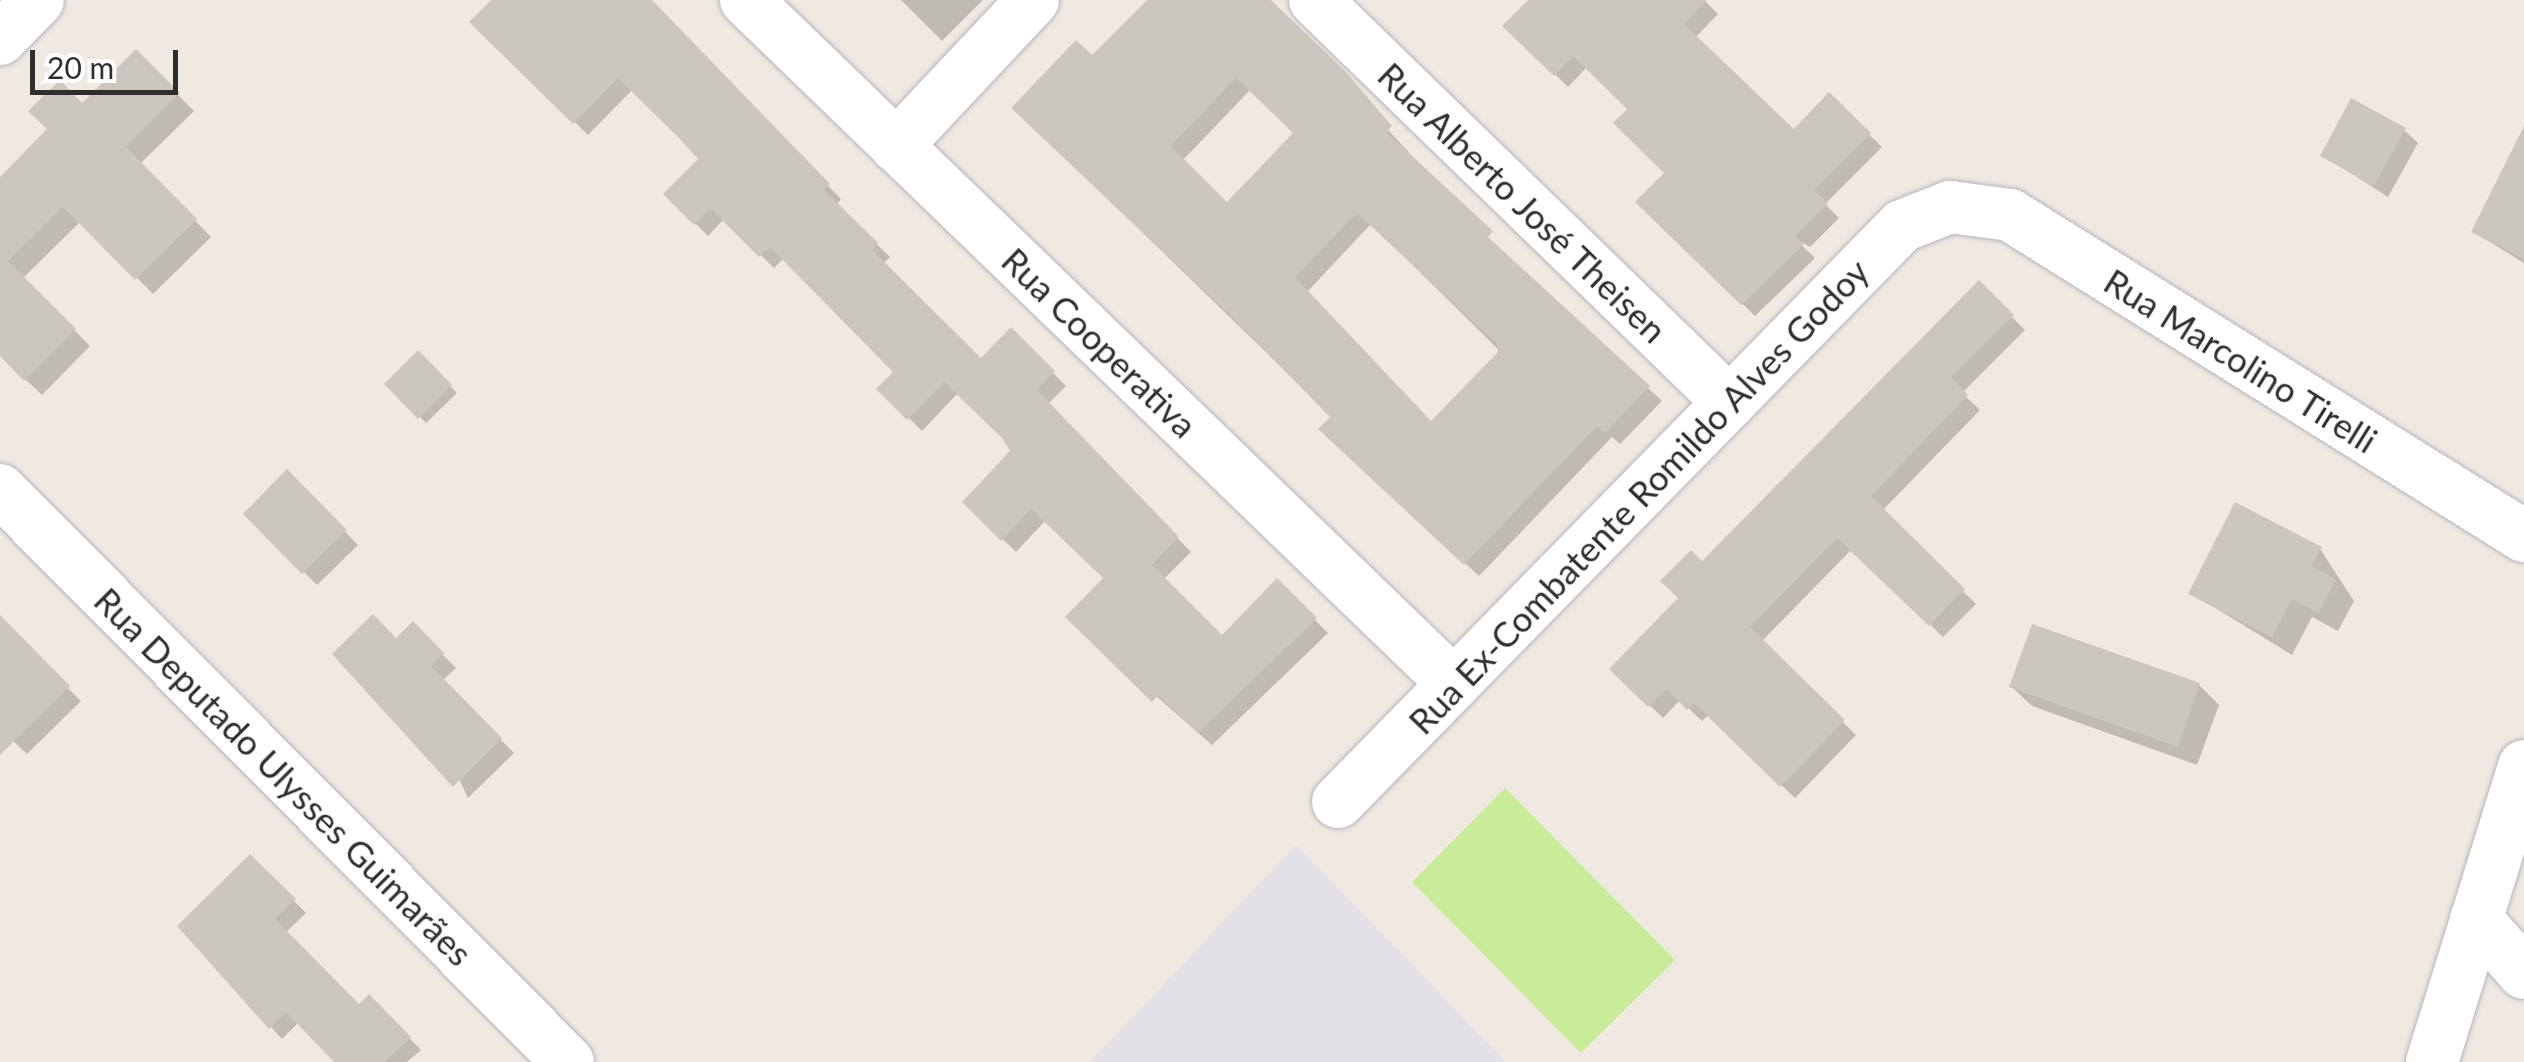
<!DOCTYPE html>
<meta charset="utf-8">
<style>
body{margin:0}
#map{position:relative;width:2524px;height:1062px;overflow:hidden;background:#efe9e1;font-family:Lato,sans-serif}
div>[style]{position:absolute}
.industrial>*{inset:0;background:#e3e1e8}
.pitch>*{inset:0;background:#c9ec9a}
.shadow>*{inset:0;background:#0003}
.building>*{inset:0;background:#cbc7bf}
.roads{filter:drop-shadow(0 0 2px #b4b7c1) drop-shadow(0 0 2px #b4b7c1)}
.minor>*{height:52px;margin:-26px;padding:0 26px;transform-origin:26px;border-radius:26px;background:#fff}
span{translate:-50% -50%;white-space:nowrap;text-align:center;line-height:1.15;-webkit-text-stroke:8px #fff;paint-order:stroke}
.street-label{font-size:35px;color:#2e2e2e}
.scale{position:absolute;left:30px;top:50px;width:148px;height:45px;box-sizing:border-box;border:5px solid #2e2e2e;border-top:0;padding-left:12px;font-size:30px;line-height:35px;white-space:nowrap;color:#2e2e2e;-webkit-text-stroke:8px #fff;paint-order:stroke}
</style>
<div id="map">
<div class="industrial">
<div style="clip-path:polygon(1296px 845px,1506px 1062px,1090px 1062px)"></div>
</div>
<div class="pitch">
<div style="clip-path:polygon(1505px 788px,1675px 960px,1581px 1053px,1412px 882px)"></div>
</div>
<div class="shadow">
<div style="clip-path:polygon(495px 0,646px 0,841px 199px,836px 205px,890px 257px,883px 264px,981px 361px,1011px 331px,1066px 386px,1048px 404px,1191px 552px,1163px 580px,1222px 638px,1277px 582px,1328px 633px,1212px 745px,1081px 630px,1106px 578px,1046px 520px,1016px 552px,965px 502px,1014px 451px,1005px 438px,958px 393px,922px 431px,880px 389px,897px 372px,784px 258px,774px 268px,724px 219px,708px 236px,666px 194px,701px 159px,633px 89px,588px 135px,473px 22px)"></div>
<div style="clip-path:polygon(901px 0,983px 0,942px 41px)"></div>
<div style="clip-path:polygon(evenodd,1150px 0,1268px 0,1500px 251px,1662px 401px,1620px 444px,1612px 437px,1479px 576px,1334px 442px,1333px 417px,1014px 108px,1092px 59px,1150px 0,1251px 89px,1296px 133px,1227px 206px,1182px 161px,1251px 89px,1150px 0,1371px 224px,1501px 352px,1432px 425px,1307px 292px,1371px 224px)"></div>
<div style="clip-path:polygon(1532px 0,1704px 0,1718px 14px,1695px 38px,1794px 132px,1829px 96px,1882px 147px,1825px 204px,1839px 218px,1810px 247px,1793px 237px,1815px 258px,1755px 316px,1638px 202px,1667px 173px,1631px 109px,1587px 67px,1568px 87px,1506px 26px)"></div>
<div style="clip-path:polygon(136px 53px,194px 111px,140px 164px,211px 237px,153px 294px,81px 221px,23px 278px,90px 346px,42px 395px,0 355px,0 182px)"></div>
<div style="clip-path:polygon(2404px 130px,2418px 143px,2388px 197px,2323px 155px)"></div>
<div style="clip-path:polygon(2524px 193px,2524px 263px,2474px 232px)"></div>
<div style="clip-path:polygon(1979px 284px,2025px 330px,1962px 393px,1980px 410px,1882px 511px,1976px 604px,1943px 637px,1852px 549px,1761px 642px,1856px 735px,1795px 798px,1709px 714px,1702px 721px,1680px 700px,1663px 718px,1612px 669px)"></div>
<div style="clip-path:polygon(418px 354px,457px 393px,426px 423px,387px 384px)"></div>
<div style="clip-path:polygon(287px 472px,358px 545px,317px 585px,246px 514px)"></div>
<div style="clip-path:polygon(2320px 549px,2354px 601px,2338px 631px,2312px 617px,2292px 655px,2191px 593px)"></div>
<div style="clip-path:polygon(0 623px,81px 701px,27px 754px,0 729px)"></div>
<div style="clip-path:polygon(413px 625px,456px 668px,442px 681px,514px 753px,468px 798px,396px 641px)"></div>
<div style="clip-path:polygon(2199px 685px,2219px 705px,2197px 765px,2032px 706px,2012px 687px)"></div>
<div style="clip-path:polygon(250px 857px,306px 913px,285px 933px,359px 1007px,369px 997px,421px 1050px,407px 1062px,337px 1062px,299px 1022px,282px 1039px,180px 926px)"></div>
</div>
<div class="building">
<div style="clip-path:polygon(491px 0,652px 0,830px 184px,824px 190px,878px 243px,872px 250px,981px 358px,1011px 327px,1055px 371px,1037px 390px,1179px 537px,1152px 565px,1222px 635px,1277px 578px,1317px 618px,1198px 733px,1158px 695px,1152px 702px,1065px 617px,1103px 578px,1031px 509px,1001px 541px,962px 502px,1010px 451px,1002px 438px,944px 382px,907px 420px,876px 389px,893px 372px,770px 247px,759px 257px,710px 208px,694px 225px,663px 194px,698px 159px,680px 139px,618px 78px,573px 124px,469px 22px)"></div>
<div style="clip-path:polygon(evenodd,1147px 0,1271px 0,1345px 71px,1392px 126px,1386px 132px,1493px 231px,1488px 237px,1650px 386px,1605px 433px,1597px 426px,1464px 565px,1318px 429px,1330px 417px,1230px 315px,1011px 108px,1076px 40px,1092px 55px,1147px 0,1236px 78px,1293px 133px,1227px 202px,1171px 146px,1236px 78px,1147px 0,1357px 213px,1496px 343px,1498px 352px,1431px 421px,1295px 277px,1357px 213px)"></div>
<div style="clip-path:polygon(1528px 0,1707px 0,1684px 24px,1794px 129px,1829px 92px,1871px 133px,1814px 190px,1828px 203px,1795px 236px,1804px 244px,1741px 305px,1635px 202px,1664px 173px,1613px 123px,1627px 109px,1573px 56px,1554px 76px,1502px 26px)"></div>
<div style="clip-path:polygon(136px 49px,180px 93px,126px 147px,197px 219px,135px 280px,63px 207px,8px 261px,76px 329px,24px 381px,0 356px,0 177px,47px 129px,28px 111px,60px 80px,82px 103px)"></div>
<div style="clip-path:polygon(2351px 98px,2406px 128px,2374px 186px,2320px 156px)"></div>
<div style="clip-path:polygon(2524px 126px,2524px 259px,2471px 232px)"></div>
<div style="clip-path:polygon(1979px 280px,2014px 315px,1951px 378px,1968px 395px,1871px 496px,1965px 589px,1929px 626px,1837px 538px,1750px 627px,1845px 720px,1780px 787px,1694px 703px,1687px 710px,1666px 689px,1648px 707px,1609px 669px,1678px 598px,1660px 581px,1691px 550px,1702px 561px)"></div>
<div style="clip-path:polygon(418px 350px,452px 385px,418px 419px,384px 384px)"></div>
<div style="clip-path:polygon(287px 469px,347px 530px,302px 574px,243px 514px)"></div>
<div style="clip-path:polygon(2235px 502px,2322px 547px,2311px 566px,2336px 580px,2318px 613px,2292px 599px,2272px 637px,2188px 594px)"></div>
<div style="clip-path:polygon(373px 614px,396px 638px,413px 621px,444px 653px,431px 666px,502px 738px,453px 787px,332px 654px)"></div>
<div style="clip-path:polygon(0 615px,70px 686px,0 755px)"></div>
<div style="clip-path:polygon(2032px 624px,2200px 683px,2178px 747px,2009px 687px)"></div>
<div style="clip-path:polygon(250px 854px,296px 899px,275px 919px,359px 1004px,369px 994px,411px 1037px,385px 1062px,334px 1062px,286px 1012px,269px 1029px,177px 926px)"></div>
</div>
<div class="roads">
<div class="minor">
<div style="left:746px;top:0;width:984px;rotate:44.01deg"></div>
<div style="left:1315px;top:0;width:578px;rotate:44.16deg"></div>
<div style="left:0;top:39px;width:54px;rotate:-45.7deg"></div>
<div style="left:896px;top:146px;width:200px;rotate:-46.8deg"></div>
<div style="left:0;top:490px;width:806px;rotate:45.2deg"></div>
<div style="left:1338px;top:802px;width:806px;rotate:-45.6deg"></div>
<div style="left:1902px;top:226px;width:52px;rotate:-21.6deg"></div>
<div style="left:1950px;top:207px;width:61px;rotate:7.6deg"></div>
<div style="left:2010px;top:215px;width:606px;rotate:31.99deg"></div>
<div style="left:2476px;top:919px;width:72px;rotate:48.4deg"></div>
<div style="left:2432px;top:1062px;width:310px;rotate:-72.7deg"></div>
</div>
</div>
<div class="street-label">
<span style="left:1523px;top:202px;rotate:44deg">Rua Alberto José Theisen</span>
<span style="left:1100px;top:342px;rotate:44deg">Rua Cooperativa</span>
<span style="left:2241px;top:360px;rotate:32deg">Rua Marcolino Tirelli</span>
<span style="left:1638px;top:496px;rotate:-46deg">Rua Ex-Combatente Romildo Alves Godoy</span>
<span style="left:284px;top:776px;rotate:45deg">Rua Deputado Ulysses Guimarães</span>
</div>
<div class="scale">20 m</div>
</div>
